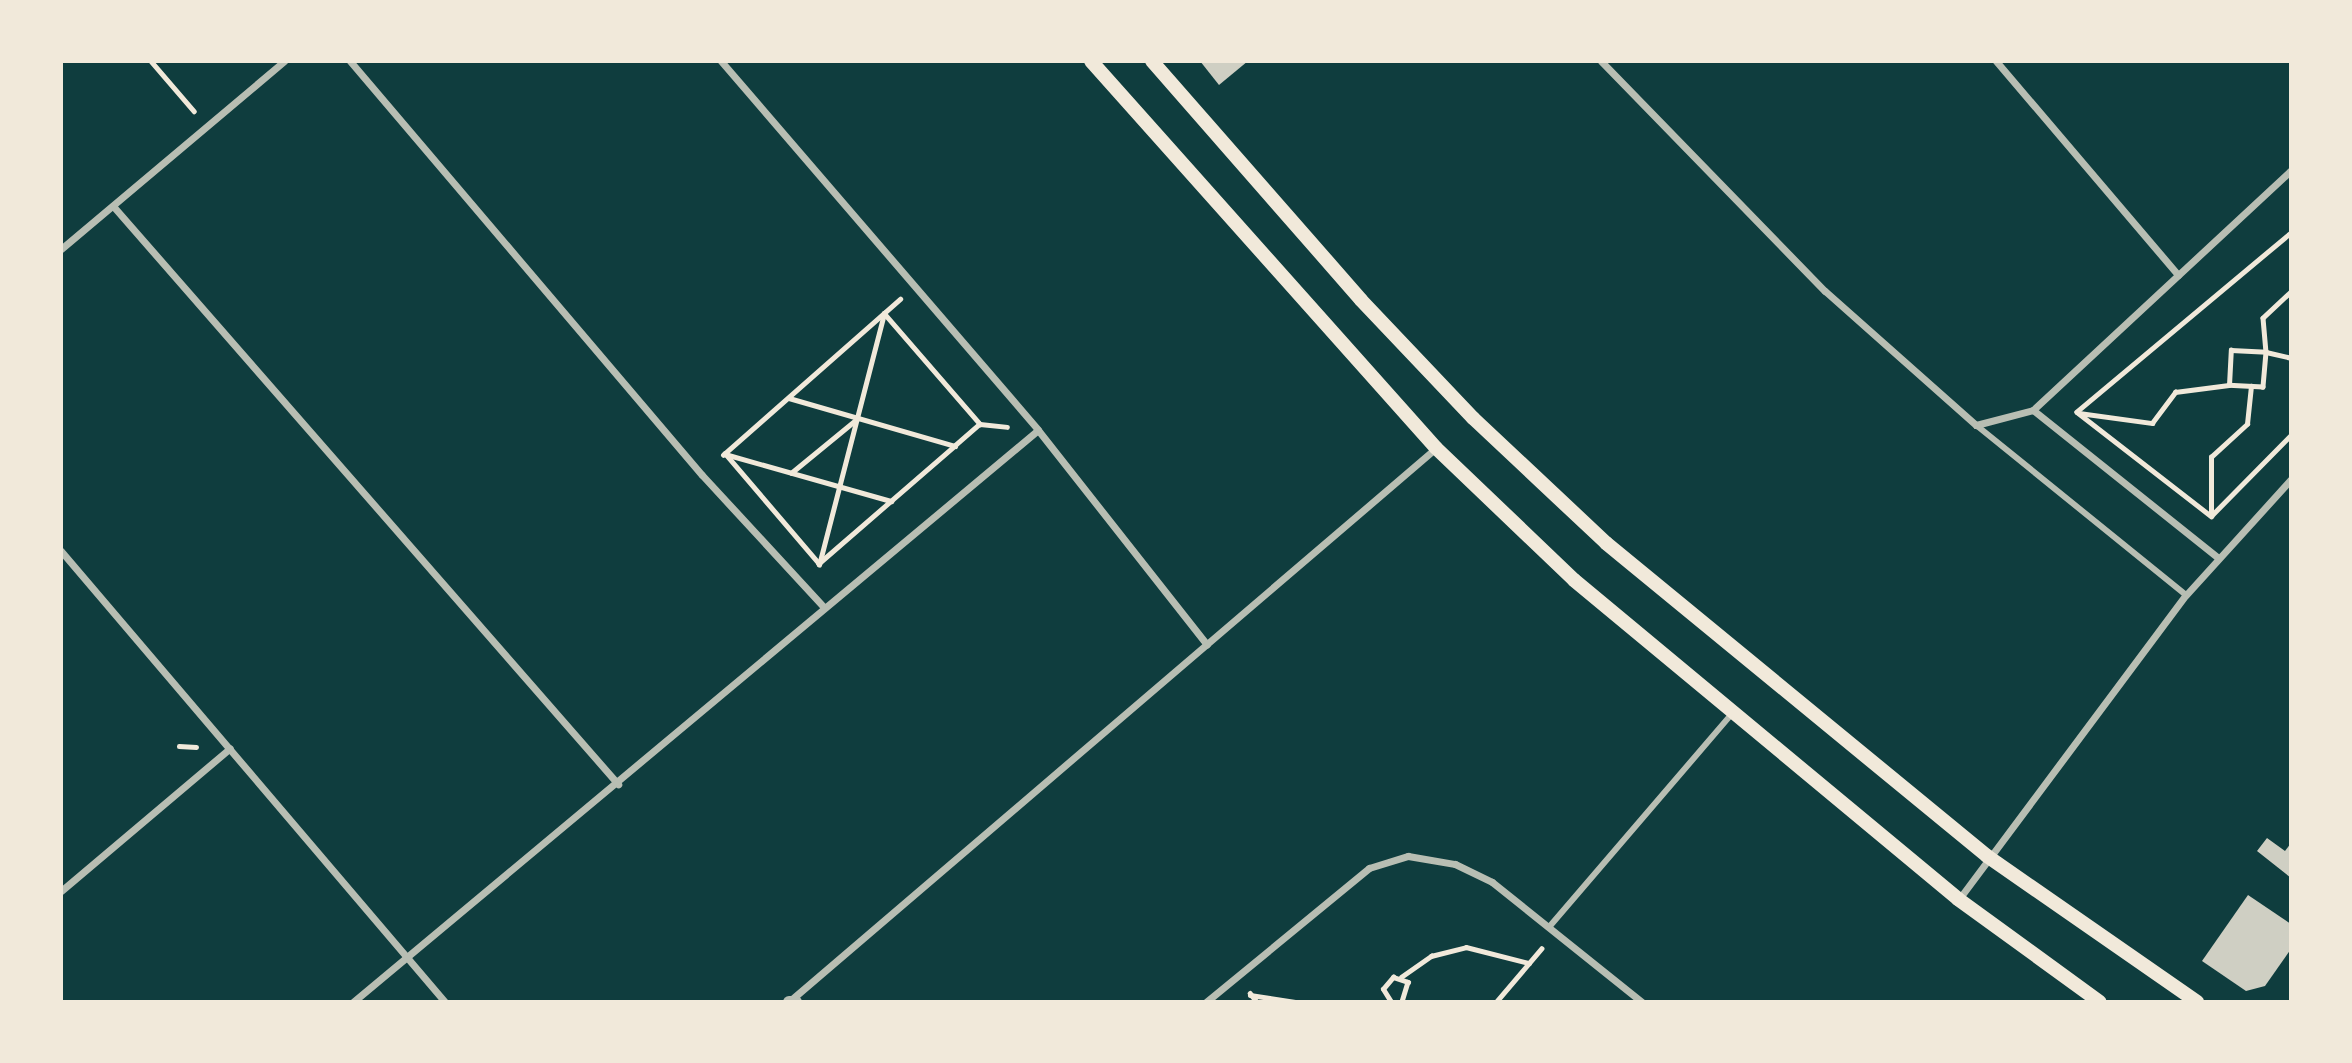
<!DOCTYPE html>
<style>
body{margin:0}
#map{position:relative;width:2352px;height:1063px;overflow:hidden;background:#0f3d3e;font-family:"Space Grotesk",sans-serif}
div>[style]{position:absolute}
.building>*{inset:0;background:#cfcfc3}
.path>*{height:4.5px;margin:-2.25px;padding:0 2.25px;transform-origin:2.25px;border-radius:2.25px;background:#f1e9da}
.pedestrian>*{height:6px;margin:-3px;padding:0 3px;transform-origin:3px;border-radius:3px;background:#b8beb3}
.minor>*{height:7px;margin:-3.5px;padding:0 3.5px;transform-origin:3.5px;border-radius:3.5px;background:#b8beb3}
.tertiary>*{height:12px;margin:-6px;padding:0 6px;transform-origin:6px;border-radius:6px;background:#b8beb3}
.secondary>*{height:14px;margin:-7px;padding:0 7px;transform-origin:7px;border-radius:7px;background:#f1e9da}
span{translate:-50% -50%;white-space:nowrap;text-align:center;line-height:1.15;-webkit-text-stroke:6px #f1e9da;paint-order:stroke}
.frame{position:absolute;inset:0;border:63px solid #f1e9da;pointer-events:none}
</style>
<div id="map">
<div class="building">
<div style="clip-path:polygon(1200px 61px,1248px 61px,1219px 85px)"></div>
<div style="clip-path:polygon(2267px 838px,2285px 851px,2291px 843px,2291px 878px,2257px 851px)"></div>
<div style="clip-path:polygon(2248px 895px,2291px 924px,2291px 949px,2265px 986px,2246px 991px,2202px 961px)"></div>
</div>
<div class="path">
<div style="left:151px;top:61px;width:66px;rotate:49.3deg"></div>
<div style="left:2291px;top:233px;width:279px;rotate:140.1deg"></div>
<div style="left:2077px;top:412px;width:170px;rotate:37.8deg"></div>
<div style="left:2211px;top:516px;width:114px;rotate:-45.4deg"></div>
<div style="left:2291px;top:292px;width:38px;rotate:137deg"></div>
<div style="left:2263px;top:318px;width:34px;rotate:85deg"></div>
<div style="left:2266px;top:352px;width:26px;rotate:13deg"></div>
<div style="left:884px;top:313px;width:147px;rotate:49.1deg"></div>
<div style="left:980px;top:424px;width:33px;rotate:139deg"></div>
<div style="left:955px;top:446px;width:180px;rotate:139.1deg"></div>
<div style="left:819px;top:564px;width:145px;rotate:-130.5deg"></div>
<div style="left:725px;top:454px;width:173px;rotate:15.8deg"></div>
<div style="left:2231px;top:350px;width:35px;rotate:3deg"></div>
<div style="left:2266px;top:352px;width:35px;rotate:95deg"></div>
<div style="left:2263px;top:387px;width:34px;rotate:-177deg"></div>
<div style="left:2229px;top:385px;width:35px;rotate:-87deg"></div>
<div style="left:789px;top:398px;width:173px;rotate:16.1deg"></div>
<div style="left:2079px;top:413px;width:74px;rotate:7.8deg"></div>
<div style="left:2152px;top:423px;width:39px;rotate:-53deg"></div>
<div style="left:2175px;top:392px;width:54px;rotate:-7.4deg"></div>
<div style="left:980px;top:424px;width:27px;rotate:6deg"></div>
<div style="left:723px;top:455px;width:236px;rotate:-41.4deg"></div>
<div style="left:791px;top:473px;width:85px;rotate:-39.3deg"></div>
<div style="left:2211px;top:515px;width:58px;rotate:-90deg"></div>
<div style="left:2211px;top:457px;width:49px;rotate:-42.5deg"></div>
<div style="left:2247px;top:424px;width:38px;rotate:-84deg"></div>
<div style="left:819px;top:565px;width:260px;rotate:-75.5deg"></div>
<div style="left:179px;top:746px;width:17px;rotate:3deg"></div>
<div style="left:1401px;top:977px;width:37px;rotate:-35deg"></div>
<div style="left:1431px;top:956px;width:36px;rotate:-14deg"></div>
<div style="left:1466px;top:947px;width:65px;rotate:14.3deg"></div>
<div style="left:1250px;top:993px;width:11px;rotate:52deg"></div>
<div style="left:1250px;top:995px;width:47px;rotate:8.7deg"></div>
<div style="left:1391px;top:1002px;width:15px;rotate:-122deg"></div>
<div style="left:1383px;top:989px;width:16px;rotate:-50deg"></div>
<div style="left:1393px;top:977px;width:16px;rotate:18deg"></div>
<div style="left:1408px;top:982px;width:21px;rotate:107deg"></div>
<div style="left:1496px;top:1002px;width:70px;rotate:-49.7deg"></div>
</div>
<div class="pedestrian">
<div style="left:1976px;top:425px;width:270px;rotate:39deg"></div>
<div style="left:1550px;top:926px;width:279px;rotate:-49.4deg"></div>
</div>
<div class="minor">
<div style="left:350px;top:61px;width:543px;rotate:49.63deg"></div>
<div style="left:702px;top:475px;width:180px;rotate:47.3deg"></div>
<div style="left:721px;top:61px;width:486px;rotate:49.3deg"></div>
<div style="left:1038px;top:430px;width:273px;rotate:51.8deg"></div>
<div style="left:1601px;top:61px;width:321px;rotate:45.8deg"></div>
<div style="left:1825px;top:291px;width:202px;rotate:41.6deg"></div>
<div style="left:1976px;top:425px;width:59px;rotate:-14.7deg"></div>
<div style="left:2033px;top:410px;width:236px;rotate:38.6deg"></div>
<div style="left:1996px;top:61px;width:281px;rotate:49.6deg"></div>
<div style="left:113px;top:206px;width:768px;rotate:48.86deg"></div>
<div style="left:61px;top:249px;width:292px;rotate:-40.1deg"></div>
<div style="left:2033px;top:410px;width:352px;rotate:-42.9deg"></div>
<div style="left:61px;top:551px;width:592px;rotate:49.59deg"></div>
<div style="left:61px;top:891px;width:221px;rotate:-40.2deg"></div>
<div style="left:1959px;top:899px;width:379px;rotate:-53.3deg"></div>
<div style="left:2186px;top:595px;width:156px;rotate:-47.8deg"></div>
<div style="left:792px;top:999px;width:848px;rotate:-40.55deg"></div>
<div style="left:353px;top:1002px;width:892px;rotate:-39.86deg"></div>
<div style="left:1206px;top:1002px;width:211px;rotate:-39.4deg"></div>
<div style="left:1369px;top:868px;width:41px;rotate:-17.1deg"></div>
<div style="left:1408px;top:856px;width:48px;rotate:9.7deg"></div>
<div style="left:1455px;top:864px;width:41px;rotate:25.9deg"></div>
<div style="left:1492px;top:882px;width:192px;rotate:38.7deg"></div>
</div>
<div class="tertiary">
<div style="left:789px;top:1002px;width:7px"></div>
</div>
<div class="secondary">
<div style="left:1091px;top:61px;width:518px;rotate:48.28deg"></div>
<div style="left:1436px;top:448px;width:191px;rotate:43.7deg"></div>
<div style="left:1574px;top:580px;width:499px;rotate:39.7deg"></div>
<div style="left:1958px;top:899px;width:175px;rotate:36deg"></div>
<div style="left:1152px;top:61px;width:317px;rotate:48.8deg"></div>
<div style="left:1361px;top:300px;width:163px;rotate:46.5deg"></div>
<div style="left:1473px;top:418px;width:183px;rotate:43.2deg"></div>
<div style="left:1606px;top:543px;width:493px;rotate:39.4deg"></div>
<div style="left:1987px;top:856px;width:256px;rotate:34.8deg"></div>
</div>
<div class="frame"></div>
</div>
